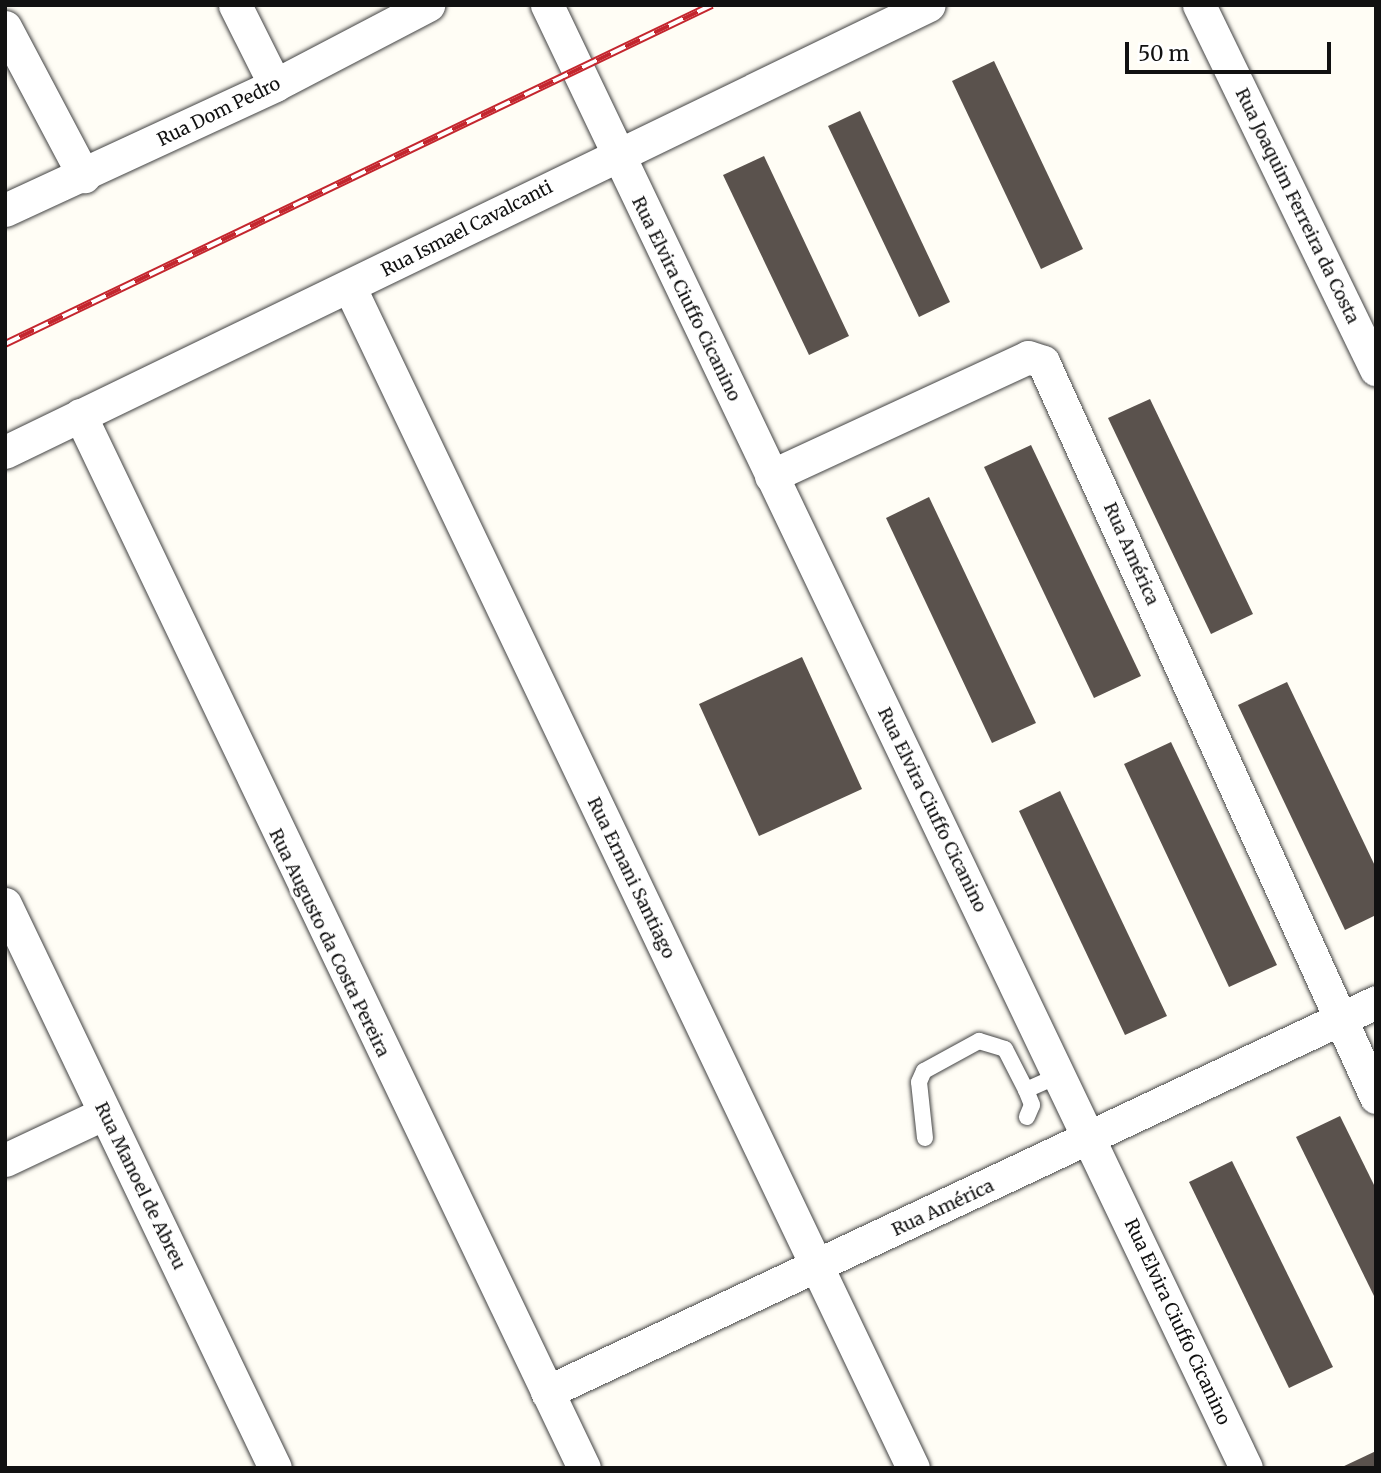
<!DOCTYPE html>
<meta charset="utf-8">
<style>
body{margin:0}
#map{position:relative;width:1381px;height:1473px;overflow:hidden;background:#fffdf5;font-family:Merriweather,serif}
div>[style]{position:absolute}
.building>*{inset:0;background:#5a524d}
.roads{filter:drop-shadow(0 0 2px #444) drop-shadow(0 0 2px #444)}
.lane>*{height:16px;margin:-8px;padding:0 8px;transform-origin:8px;border-radius:8px;background:#fff}
.street>*{height:33px;margin:-16.5px;padding:0 16.5px;transform-origin:16.5px;border-radius:16.5px;background:#fff}
.rail>*{height:8px;margin-top:-4px;transform-origin:0;background:repeating-linear-gradient(90deg,#fff 0 16px,#c4262e 0 32px);box-sizing:border-box;border-block:2px solid #c4262e}
span{translate:-50% -50%;white-space:nowrap;text-align:center;line-height:1.15;-webkit-text-stroke:7px #fff;paint-order:stroke}
.street-label{font-size:18px;color:#111}
.frame{position:absolute;inset:0;border:7px solid #111;pointer-events:none}
.scale{position:absolute;left:1125px;top:42px;width:206px;height:32px;box-sizing:border-box;border:4px solid #111;border-top:0;padding-left:9px;font-size:21px;line-height:24px;white-space:nowrap;color:#111;-webkit-text-stroke:5px #fff;paint-order:stroke}
</style>
<div id="map">
<div class="building">
<div style="clip-path:polygon(994px 61px,1083px 249px,1041px 269px,952px 81px)"></div>
<div style="clip-path:polygon(860px 111px,950px 302px,919px 317px,828px 126px)"></div>
<div style="clip-path:polygon(764px 156px,849px 336px,809px 355px,723px 175px)"></div>
<div style="clip-path:polygon(1150px 399px,1253px 614px,1211px 634px,1108px 418px)"></div>
<div style="clip-path:polygon(1031px 445px,1141px 676px,1094px 698px,984px 467px)"></div>
<div style="clip-path:polygon(929px 497px,1036px 723px,992px 743px,886px 518px)"></div>
<div style="clip-path:polygon(802px 657px,862px 789px,759px 836px,699px 704px)"></div>
<div style="clip-path:polygon(1287px 682px,1376px 868px,1376px 915px,1345px 930px,1238px 705px)"></div>
<div style="clip-path:polygon(1171px 742px,1277px 965px,1229px 987px,1124px 764px)"></div>
<div style="clip-path:polygon(1060px 791px,1167px 1016px,1125px 1035px,1019px 811px)"></div>
<div style="clip-path:polygon(1340px 1116px,1376px 1189px,1376px 1300px,1296px 1137px)"></div>
<div style="clip-path:polygon(1232px 1161px,1333px 1367px,1289px 1388px,1189px 1182px)"></div>
<div style="clip-path:polygon(1376px 1451px,1376px 1468px,1340px 1468px)"></div>
</div>
<div class="roads">
<div class="lane">
<div style="left:1026px;top:1090px;width:16px;rotate:68deg"></div>
<div style="left:1032px;top:1105px;width:13px;rotate:113deg"></div>
<div style="left:925px;top:1138px;width:56px;rotate:-96.1deg"></div>
<div style="left:919px;top:1082px;width:12px;rotate:-66deg"></div>
<div style="left:924px;top:1071px;width:63px;rotate:-28.6deg"></div>
<div style="left:979px;top:1041px;width:27px;rotate:17deg"></div>
<div style="left:1005px;top:1049px;width:46px;rotate:62.9deg"></div>
<div style="left:1026px;top:1090px;width:37px;rotate:-24deg"></div>
</div>
<div class="street">
<div style="left:235px;top:5px;width:89px;rotate:63.4deg"></div>
<div style="left:547px;top:5px;width:1621px;rotate:64.46deg"></div>
<div style="left:1199px;top:5px;width:405px;rotate:64.1deg"></div>
<div style="left:5px;top:27px;width:169px;rotate:62.1deg"></div>
<div style="left:5px;top:210px;width:298px;rotate:-24.8deg"></div>
<div style="left:275px;top:85px;width:173px;rotate:-27.6deg"></div>
<div style="left:350px;top:288px;width:1307px;rotate:64.49deg"></div>
<div style="left:80px;top:415px;width:1167px;rotate:64.42deg"></div>
<div style="left:5px;top:452px;width:1026px;rotate:-25.82deg"></div>
<div style="left:771px;top:476px;width:283px;rotate:-24.8deg"></div>
<div style="left:1028px;top:357px;width:16px;rotate:18deg"></div>
<div style="left:1043px;top:362px;width:807px;rotate:65.63deg"></div>
<div style="left:5px;top:904px;width:625px;rotate:64.42deg"></div>
<div style="left:5px;top:1160px;width:110px;rotate:-25.2deg"></div>
<div style="left:547px;top:1392px;width:916px;rotate:-25.19deg"></div>
</div>
</div>
<div class="rail">
<div style="left:5px;top:344px;width:784px;rotate:-25.62deg"></div>
</div>
<div class="street-label">
<span style="left:219px;top:112px;rotate:-26deg">Rua Dom Pedro</span>
<span style="left:1297px;top:206px;rotate:64deg">Rua Joaquim Ferreira da Costa</span>
<span style="left:467px;top:229px;rotate:-27deg">Rua Ismael Cavalcanti</span>
<span style="left:686px;top:299px;rotate:64deg">Rua Elvira Ciuffo Cicanino</span>
<span style="left:1131px;top:554px;rotate:66deg">Rua América</span>
<span style="left:932px;top:810px;rotate:64deg">Rua Elvira Ciuffo Cicanino</span>
<span style="left:631px;top:878px;rotate:64deg">Rua Ernani Santiago</span>
<span style="left:329px;top:943px;rotate:64deg">Rua Augusto da Costa Pereira</span>
<span style="left:140px;top:1186px;rotate:64deg">Rua Manoel de Abreu</span>
<span style="left:943px;top:1208px;rotate:-25deg">Rua América</span>
<span style="left:1177px;top:1322px;rotate:65deg">Rua Elvira Ciuffo Cicanino</span>
</div>
<div class="frame"></div>
<div class="scale">50 m</div>
</div>
